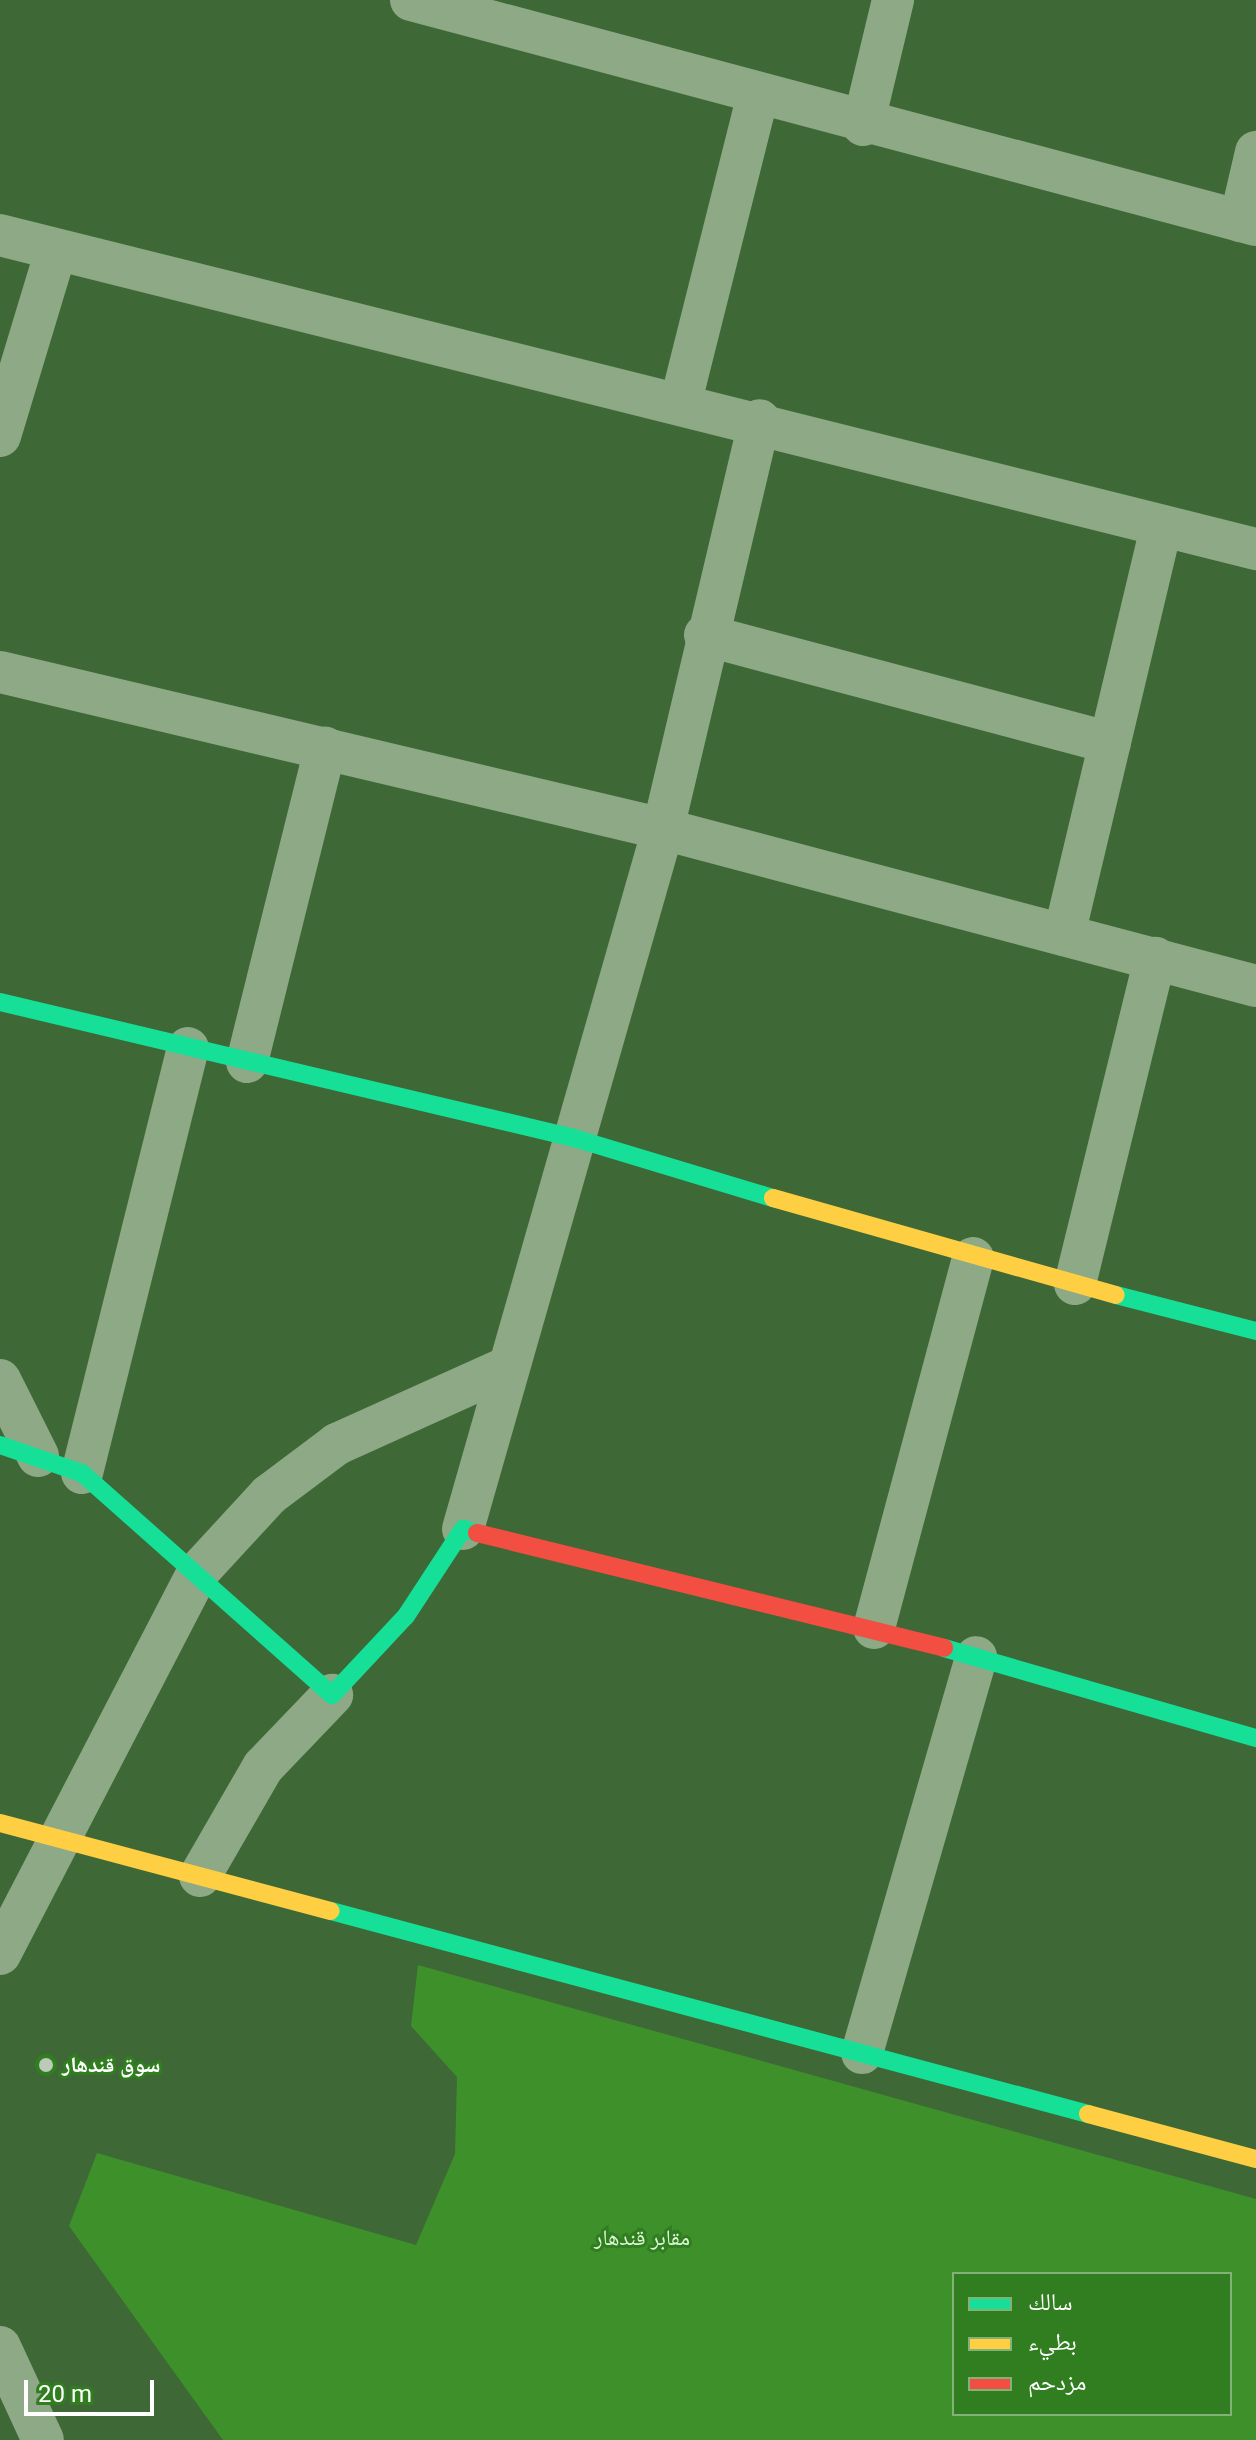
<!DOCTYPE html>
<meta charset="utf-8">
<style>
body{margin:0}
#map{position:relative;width:1256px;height:2440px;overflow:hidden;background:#3e6836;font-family:Roboto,"Noto Naskh Arabic",sans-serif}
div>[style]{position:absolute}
.green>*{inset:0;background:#3e902b}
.street>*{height:42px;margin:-21px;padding:0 21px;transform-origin:21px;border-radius:21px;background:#8da986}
.fast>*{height:18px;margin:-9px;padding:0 9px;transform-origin:9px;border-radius:9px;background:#16e098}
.slow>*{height:18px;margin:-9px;padding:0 9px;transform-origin:9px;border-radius:9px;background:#ffcf43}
.jam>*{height:18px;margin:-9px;padding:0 9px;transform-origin:9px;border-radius:9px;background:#f24e42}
.dots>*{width:22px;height:22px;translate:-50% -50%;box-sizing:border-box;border:4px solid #307e20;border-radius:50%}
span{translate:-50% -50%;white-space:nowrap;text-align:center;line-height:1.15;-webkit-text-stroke:6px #307e20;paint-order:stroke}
.poi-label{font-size:22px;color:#fff;font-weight:700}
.left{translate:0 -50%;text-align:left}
.park-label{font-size:22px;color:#def9d8}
.legend{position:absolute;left:952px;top:2272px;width:280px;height:144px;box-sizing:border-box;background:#307e20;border:2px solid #83b279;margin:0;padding:10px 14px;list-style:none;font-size:24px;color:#fff}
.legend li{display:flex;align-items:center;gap:16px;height:40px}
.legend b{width:40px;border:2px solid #83b279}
.scale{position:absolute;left:24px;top:2380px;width:130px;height:36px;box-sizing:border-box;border:4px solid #fff;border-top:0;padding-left:10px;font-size:24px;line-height:28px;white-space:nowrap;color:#fff;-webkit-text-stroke:6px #307e20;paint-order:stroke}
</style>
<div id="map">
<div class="green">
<div style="clip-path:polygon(evenodd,418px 1965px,1256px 2199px,1256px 2440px,223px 2440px,69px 2226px,97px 2153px,416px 2245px,455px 2154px,457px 2077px,411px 2026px,418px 1965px,954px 2274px,1230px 2274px,1230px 2414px,954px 2414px,954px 2274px)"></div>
</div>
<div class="street">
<div style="left:411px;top:0;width:874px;rotate:14.91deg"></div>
<div style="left:863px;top:125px;width:129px;rotate:-76.5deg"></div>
<div style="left:1240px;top:221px;width:71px;rotate:-76.9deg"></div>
<div style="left:0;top:235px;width:1295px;rotate:14.04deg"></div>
<div style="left:681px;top:401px;width:316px;rotate:-75.9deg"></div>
<div style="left:0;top:436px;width:194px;rotate:-73.2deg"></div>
<div style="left:705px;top:635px;width:419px;rotate:14.9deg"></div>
<div style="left:0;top:672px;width:681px;rotate:13.32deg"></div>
<div style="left:663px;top:829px;width:613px;rotate:14.83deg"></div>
<div style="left:1064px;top:935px;width:419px;rotate:-76.6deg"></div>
<div style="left:247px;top:1062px;width:324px;rotate:-76deg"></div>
<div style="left:1075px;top:1284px;width:336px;rotate:-76.2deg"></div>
<div style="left:0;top:1380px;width:85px;rotate:63.4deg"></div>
<div style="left:82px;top:1473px;width:438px;rotate:-76deg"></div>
<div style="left:463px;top:1529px;width:728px;rotate:-74.05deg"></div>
<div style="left:663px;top:829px;width:420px;rotate:-76.7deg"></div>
<div style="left:874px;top:1628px;width:383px;rotate:-75deg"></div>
<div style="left:200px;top:1876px;width:126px;rotate:-60deg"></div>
<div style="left:263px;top:1767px;width:100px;rotate:-46.2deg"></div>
<div style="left:0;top:1954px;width:430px;rotate:-62.6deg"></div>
<div style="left:198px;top:1572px;width:105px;rotate:-47.3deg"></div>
<div style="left:269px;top:1495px;width:85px;rotate:-36.9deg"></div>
<div style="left:337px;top:1444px;width:184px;rotate:-24.3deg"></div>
<div style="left:862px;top:2053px;width:412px;rotate:-73.9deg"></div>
<div style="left:0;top:2347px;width:102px;rotate:65.2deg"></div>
</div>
<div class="fast">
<div style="left:0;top:1002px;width:590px;rotate:13.33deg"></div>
<div style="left:574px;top:1138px;width:208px;rotate:16.8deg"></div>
<div style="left:1116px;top:1295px;width:145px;rotate:14.4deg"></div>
<div style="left:0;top:1445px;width:87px;rotate:18.9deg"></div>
<div style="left:82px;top:1473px;width:334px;rotate:41.6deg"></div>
<div style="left:332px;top:1695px;width:108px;rotate:-46.9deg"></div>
<div style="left:406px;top:1616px;width:104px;rotate:-56.8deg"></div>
<div style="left:463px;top:1529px;width:15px;rotate:16deg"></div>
<div style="left:944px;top:1648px;width:325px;rotate:16.1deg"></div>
<div style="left:331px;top:1911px;width:784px;rotate:15.01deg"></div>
</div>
<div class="slow">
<div style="left:773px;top:1198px;width:356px;rotate:15.8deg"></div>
<div style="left:0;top:1823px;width:342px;rotate:14.9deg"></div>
<div style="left:1088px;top:2114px;width:174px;rotate:15deg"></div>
</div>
<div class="jam">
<div style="left:477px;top:1533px;width:481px;rotate:13.8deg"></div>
</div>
<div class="dots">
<div style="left:46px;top:2065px;background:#bbcab9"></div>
</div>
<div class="poi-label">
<span class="left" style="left:62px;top:2065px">سوق قندهار</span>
</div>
<div class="park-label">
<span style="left:642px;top:2238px">مقابر قندهار</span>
</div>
<ul class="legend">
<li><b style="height:10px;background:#16e098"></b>سالك</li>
<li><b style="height:10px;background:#ffcf43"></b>بطيء</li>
<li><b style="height:10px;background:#f24e42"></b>مزدحم</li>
</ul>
<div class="scale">20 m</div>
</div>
